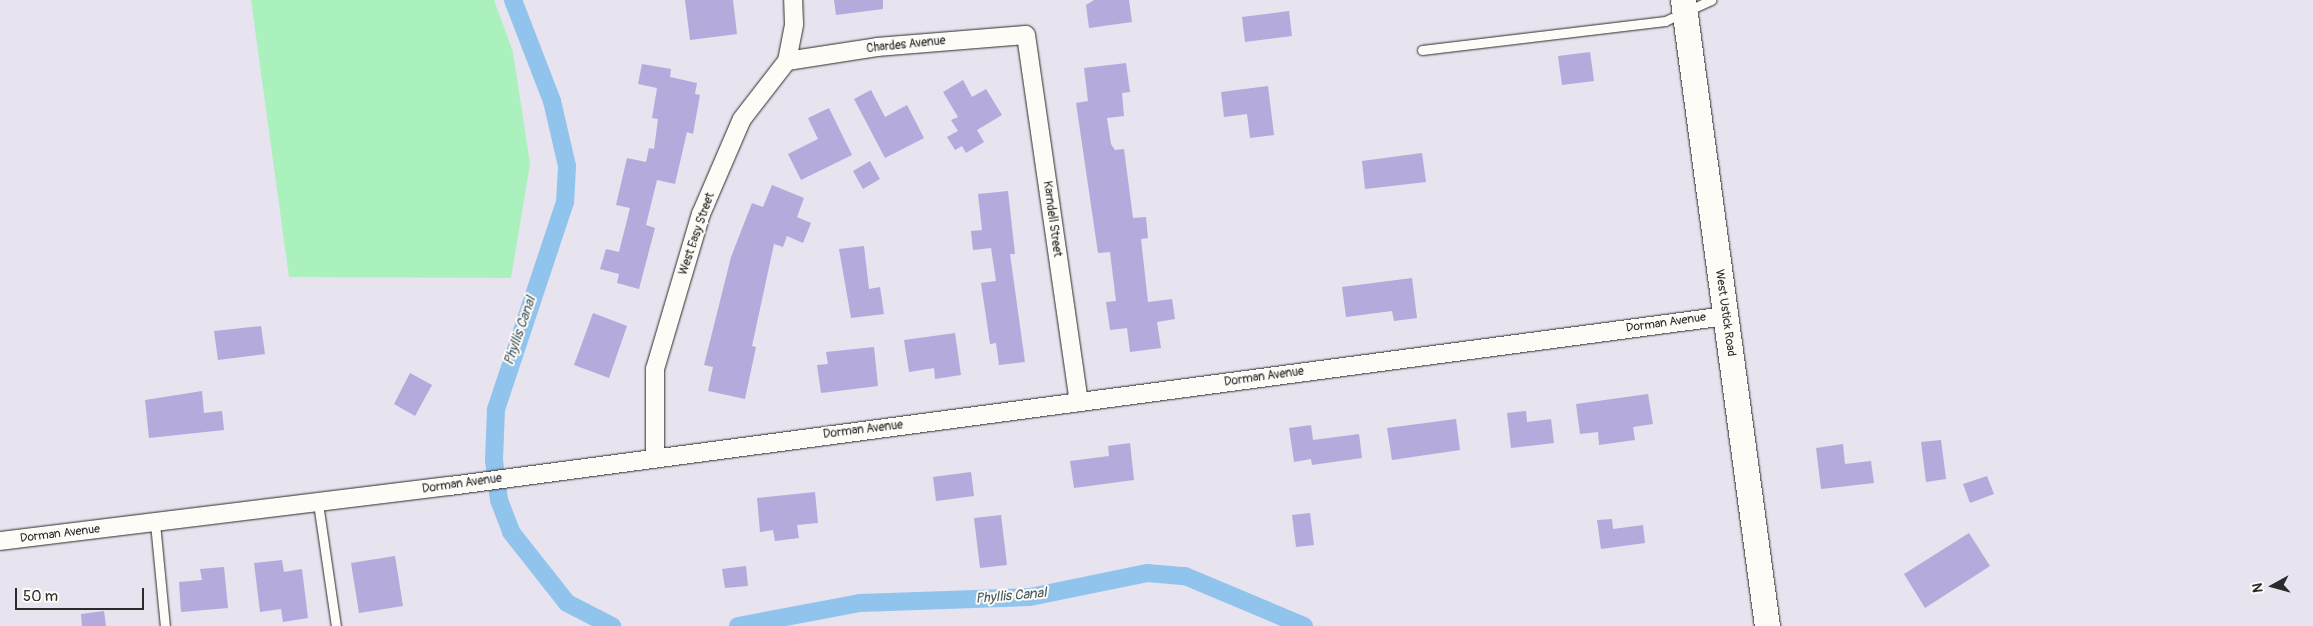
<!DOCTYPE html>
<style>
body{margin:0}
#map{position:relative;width:2313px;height:626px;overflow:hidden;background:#e7e3ef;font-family:Pangolin,sans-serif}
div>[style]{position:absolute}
.green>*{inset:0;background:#aaf1bd}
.canal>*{height:18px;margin:-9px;padding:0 9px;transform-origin:9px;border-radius:9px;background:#90c4ed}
.building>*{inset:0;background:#b5aadb}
.roads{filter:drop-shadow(0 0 1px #2b2b2b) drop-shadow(0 0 1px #2b2b2b)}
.lane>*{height:9px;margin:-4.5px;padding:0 4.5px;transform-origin:4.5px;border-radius:4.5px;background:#fdfcf7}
.street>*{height:18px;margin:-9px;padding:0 9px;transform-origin:9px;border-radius:9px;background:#fdfcf7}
.secondary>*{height:25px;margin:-12.5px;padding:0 12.5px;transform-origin:12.5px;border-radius:12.5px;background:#fdfcf7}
span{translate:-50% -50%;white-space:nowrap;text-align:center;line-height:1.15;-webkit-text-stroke:4px #fdfcf7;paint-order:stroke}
.street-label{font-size:12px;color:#2b2b2b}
.water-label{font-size:14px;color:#495965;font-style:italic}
.north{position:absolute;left:2248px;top:561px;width:50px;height:50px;-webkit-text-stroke:4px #fdfcf7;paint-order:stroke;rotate:263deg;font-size:14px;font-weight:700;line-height:20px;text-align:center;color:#2b2b2b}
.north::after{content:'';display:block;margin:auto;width:18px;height:22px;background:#2b2b2b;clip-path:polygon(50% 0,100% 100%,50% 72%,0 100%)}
.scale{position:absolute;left:15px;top:588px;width:129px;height:22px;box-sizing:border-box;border:2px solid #2b2b2b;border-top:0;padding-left:6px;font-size:15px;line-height:18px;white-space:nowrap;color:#2b2b2b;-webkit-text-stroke:4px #fdfcf7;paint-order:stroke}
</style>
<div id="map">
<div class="green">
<div style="clip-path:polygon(251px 0,494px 0,513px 52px,530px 164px,511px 278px,289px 277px)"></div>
</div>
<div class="canal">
<div style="left:513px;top:0;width:108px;rotate:68.9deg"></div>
<div style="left:552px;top:101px;width:67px;rotate:77deg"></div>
<div style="left:567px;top:166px;width:36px;rotate:93deg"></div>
<div style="left:565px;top:202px;width:219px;rotate:108.4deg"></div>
<div style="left:496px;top:410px;width:50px;rotate:92.3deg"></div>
<div style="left:494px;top:460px;width:40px;rotate:82.9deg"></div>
<div style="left:499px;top:500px;width:34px;rotate:69deg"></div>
<div style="left:511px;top:532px;width:90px;rotate:51.7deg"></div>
<div style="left:567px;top:603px;width:51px;rotate:27.1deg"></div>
<div style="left:738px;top:626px;width:124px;rotate:-10.7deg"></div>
<div style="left:860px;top:603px;width:170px;rotate:-2deg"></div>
<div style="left:1030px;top:597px;width:119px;rotate:-11.6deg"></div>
<div style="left:1147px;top:573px;width:38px;rotate:5deg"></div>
<div style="left:1185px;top:576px;width:129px;rotate:22.8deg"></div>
</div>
<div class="building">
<div style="clip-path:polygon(685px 0,733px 0,737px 34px,690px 40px)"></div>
<div style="clip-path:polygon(834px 0,883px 0,883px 9px,836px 15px)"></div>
<div style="clip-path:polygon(1094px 0,1129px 0,1132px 22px,1089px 28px,1086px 5px)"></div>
<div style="clip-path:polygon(1289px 11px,1292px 36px,1245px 42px,1242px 17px)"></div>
<div style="clip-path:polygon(1590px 52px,1594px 81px,1562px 85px,1558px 56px)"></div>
<div style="clip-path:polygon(1126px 63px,1130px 92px,1122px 93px,1124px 116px,1107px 118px,1111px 144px,1115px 150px,1124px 149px,1133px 218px,1146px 217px,1148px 238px,1141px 239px,1148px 302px,1172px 299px,1175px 319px,1157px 322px,1161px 348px,1130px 352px,1127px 328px,1110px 330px,1106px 302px,1116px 301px,1110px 252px,1098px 253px,1076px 103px,1088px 101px,1084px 68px)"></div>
<div style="clip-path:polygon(642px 64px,671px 69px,670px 77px,697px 83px,695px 94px,700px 95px,693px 134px,687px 132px,675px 184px,657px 180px,646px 225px,655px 228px,639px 289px,617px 283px,619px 274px,600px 269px,606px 249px,619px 252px,630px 208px,616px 205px,627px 158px,646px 162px,649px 148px,654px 149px,658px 119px,652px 118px,657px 88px,638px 84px)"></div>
<div style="clip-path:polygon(963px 80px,972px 97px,986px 89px,1002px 115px,977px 130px,984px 142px,966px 153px,962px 146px,955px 150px,947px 137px,958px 131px,951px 120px,958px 117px,943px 92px)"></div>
<div style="clip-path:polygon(1268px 86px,1274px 135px,1250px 138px,1247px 114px,1224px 117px,1221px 92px)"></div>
<div style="clip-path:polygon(871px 90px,885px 117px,907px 105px,924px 138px,885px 158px,854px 99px)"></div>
<div style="clip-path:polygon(829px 108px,852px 155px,801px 180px,788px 154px,818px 139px,808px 118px)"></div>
<div style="clip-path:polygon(1422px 153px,1426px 182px,1365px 189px,1362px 161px)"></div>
<div style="clip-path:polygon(870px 161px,880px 179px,863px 189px,853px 171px)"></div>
<div style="clip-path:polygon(772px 185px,804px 198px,797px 217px,811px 223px,803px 243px,787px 236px,783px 247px,774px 244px,752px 346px,756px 347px,745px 399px,708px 391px,713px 367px,704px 365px,731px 257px,752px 203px,763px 207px)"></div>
<div style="clip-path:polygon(1008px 191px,1015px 254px,1010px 254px,1025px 362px,999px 365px,996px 343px,990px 344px,981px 283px,996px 281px,991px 248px,973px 250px,971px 231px,982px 230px,978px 194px)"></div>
<div style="clip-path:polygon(864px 246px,869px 289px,880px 287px,884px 314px,851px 318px,839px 249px)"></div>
<div style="clip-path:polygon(1412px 278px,1417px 318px,1394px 321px,1392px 311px,1346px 317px,1342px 287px)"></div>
<div style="clip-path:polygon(593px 313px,627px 326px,609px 378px,574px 365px)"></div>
<div style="clip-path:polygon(261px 326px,265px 354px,218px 360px,214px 331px)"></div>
<div style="clip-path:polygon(955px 333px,961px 375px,935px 379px,934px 368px,909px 372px,904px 340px)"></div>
<div style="clip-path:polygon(874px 347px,878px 386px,821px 393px,817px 365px,828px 364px,826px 352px)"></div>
<div style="clip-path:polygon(410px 373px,432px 385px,415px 416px,394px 404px)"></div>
<div style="clip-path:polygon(202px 391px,204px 413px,222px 411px,224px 430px,149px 438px,145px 400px)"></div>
<div style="clip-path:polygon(1648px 394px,1653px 424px,1633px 427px,1635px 440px,1599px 445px,1598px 432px,1580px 434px,1576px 404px)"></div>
<div style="clip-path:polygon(1526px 411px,1527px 422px,1551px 419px,1554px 443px,1511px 448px,1507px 413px)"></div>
<div style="clip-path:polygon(1456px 419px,1460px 450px,1392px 460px,1387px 428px)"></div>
<div style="clip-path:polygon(1311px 425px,1313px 440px,1359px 434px,1362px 458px,1312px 465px,1311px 459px,1294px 462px,1289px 428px)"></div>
<div style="clip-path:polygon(1941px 440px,1946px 479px,1926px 482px,1921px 442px)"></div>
<div style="clip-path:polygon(1130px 443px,1134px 480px,1074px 488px,1070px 461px,1109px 456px,1108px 446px)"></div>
<div style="clip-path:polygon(1843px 444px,1845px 464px,1871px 461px,1874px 483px,1821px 489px,1816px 448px)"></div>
<div style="clip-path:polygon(971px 472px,974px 496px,936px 501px,933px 477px)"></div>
<div style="clip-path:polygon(1987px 476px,1994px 494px,1970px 503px,1963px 484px)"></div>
<div style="clip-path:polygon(815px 492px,818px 523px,797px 525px,799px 538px,775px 541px,773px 530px,760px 532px,757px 498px)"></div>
<div style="clip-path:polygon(1310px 513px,1314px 545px,1296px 547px,1292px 515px)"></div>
<div style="clip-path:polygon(1001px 515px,1007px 565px,980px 568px,974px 518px)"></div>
<div style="clip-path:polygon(1612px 519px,1613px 529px,1643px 525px,1645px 543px,1601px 549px,1597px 520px)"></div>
<div style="clip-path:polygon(1969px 533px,1990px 566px,1925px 608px,1904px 574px)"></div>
<div style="clip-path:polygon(395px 556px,403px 606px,359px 613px,351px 563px)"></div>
<div style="clip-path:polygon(282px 560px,284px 572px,302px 569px,308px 618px,283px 622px,281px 609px,260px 612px,254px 563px)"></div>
<div style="clip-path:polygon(746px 566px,748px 586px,725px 588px,722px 569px)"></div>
<div style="clip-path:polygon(224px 567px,228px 608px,181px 612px,179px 582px,202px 580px,200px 569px)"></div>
<div style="clip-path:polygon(104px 611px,106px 626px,82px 626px,81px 614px)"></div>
</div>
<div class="roads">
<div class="lane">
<div style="left:1422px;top:50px;width:245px;rotate:-6.8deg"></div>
<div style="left:1665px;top:21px;width:51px;rotate:-24.5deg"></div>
<div style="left:318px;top:503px;width:124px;rotate:81.7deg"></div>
<div style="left:155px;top:523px;width:103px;rotate:84.5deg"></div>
</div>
<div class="street">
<div style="left:787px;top:61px;width:91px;rotate:-8.8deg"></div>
<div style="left:877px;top:47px;width:149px;rotate:-4.6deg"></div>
<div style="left:1026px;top:35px;width:371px;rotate:81.8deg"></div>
<div style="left:655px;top:457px;width:88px;rotate:-90deg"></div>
<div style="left:655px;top:369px;width:162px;rotate:-73.5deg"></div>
<div style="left:701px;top:214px;width:103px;rotate:-66.7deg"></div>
<div style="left:742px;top:119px;width:73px;rotate:-52.2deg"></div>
<div style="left:787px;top:61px;width:38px;rotate:-79deg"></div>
<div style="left:794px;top:24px;width:24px;rotate:-92deg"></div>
<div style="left:0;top:541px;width:453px;rotate:-7deg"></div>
<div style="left:450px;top:486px;width:1286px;rotate:-7.59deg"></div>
</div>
<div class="secondary">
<div style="left:1683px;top:0;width:632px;rotate:82.36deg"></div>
</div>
</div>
<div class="street-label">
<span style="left:906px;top:45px;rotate:-6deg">Chardes Avenue</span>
<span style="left:1052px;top:219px;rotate:82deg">Karndell Street</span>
<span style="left:697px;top:234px;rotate:-71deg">West Easy Street</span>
<span style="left:1725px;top:313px;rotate:82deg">West Ustick Road</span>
<span style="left:1666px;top:323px;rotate:-8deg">Dorman Avenue</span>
<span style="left:1264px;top:377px;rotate:-8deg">Dorman Avenue</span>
<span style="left:863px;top:430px;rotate:-7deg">Dorman Avenue</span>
<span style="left:462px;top:484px;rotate:-8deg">Dorman Avenue</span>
<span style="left:60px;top:534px;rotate:-7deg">Dorman Avenue</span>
</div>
<div class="water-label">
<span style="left:520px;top:331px;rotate:-71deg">Phyllis Canal</span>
<span style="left:1011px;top:596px;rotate:-5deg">Phyllis Canal</span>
</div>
<div class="north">N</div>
<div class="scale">50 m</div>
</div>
